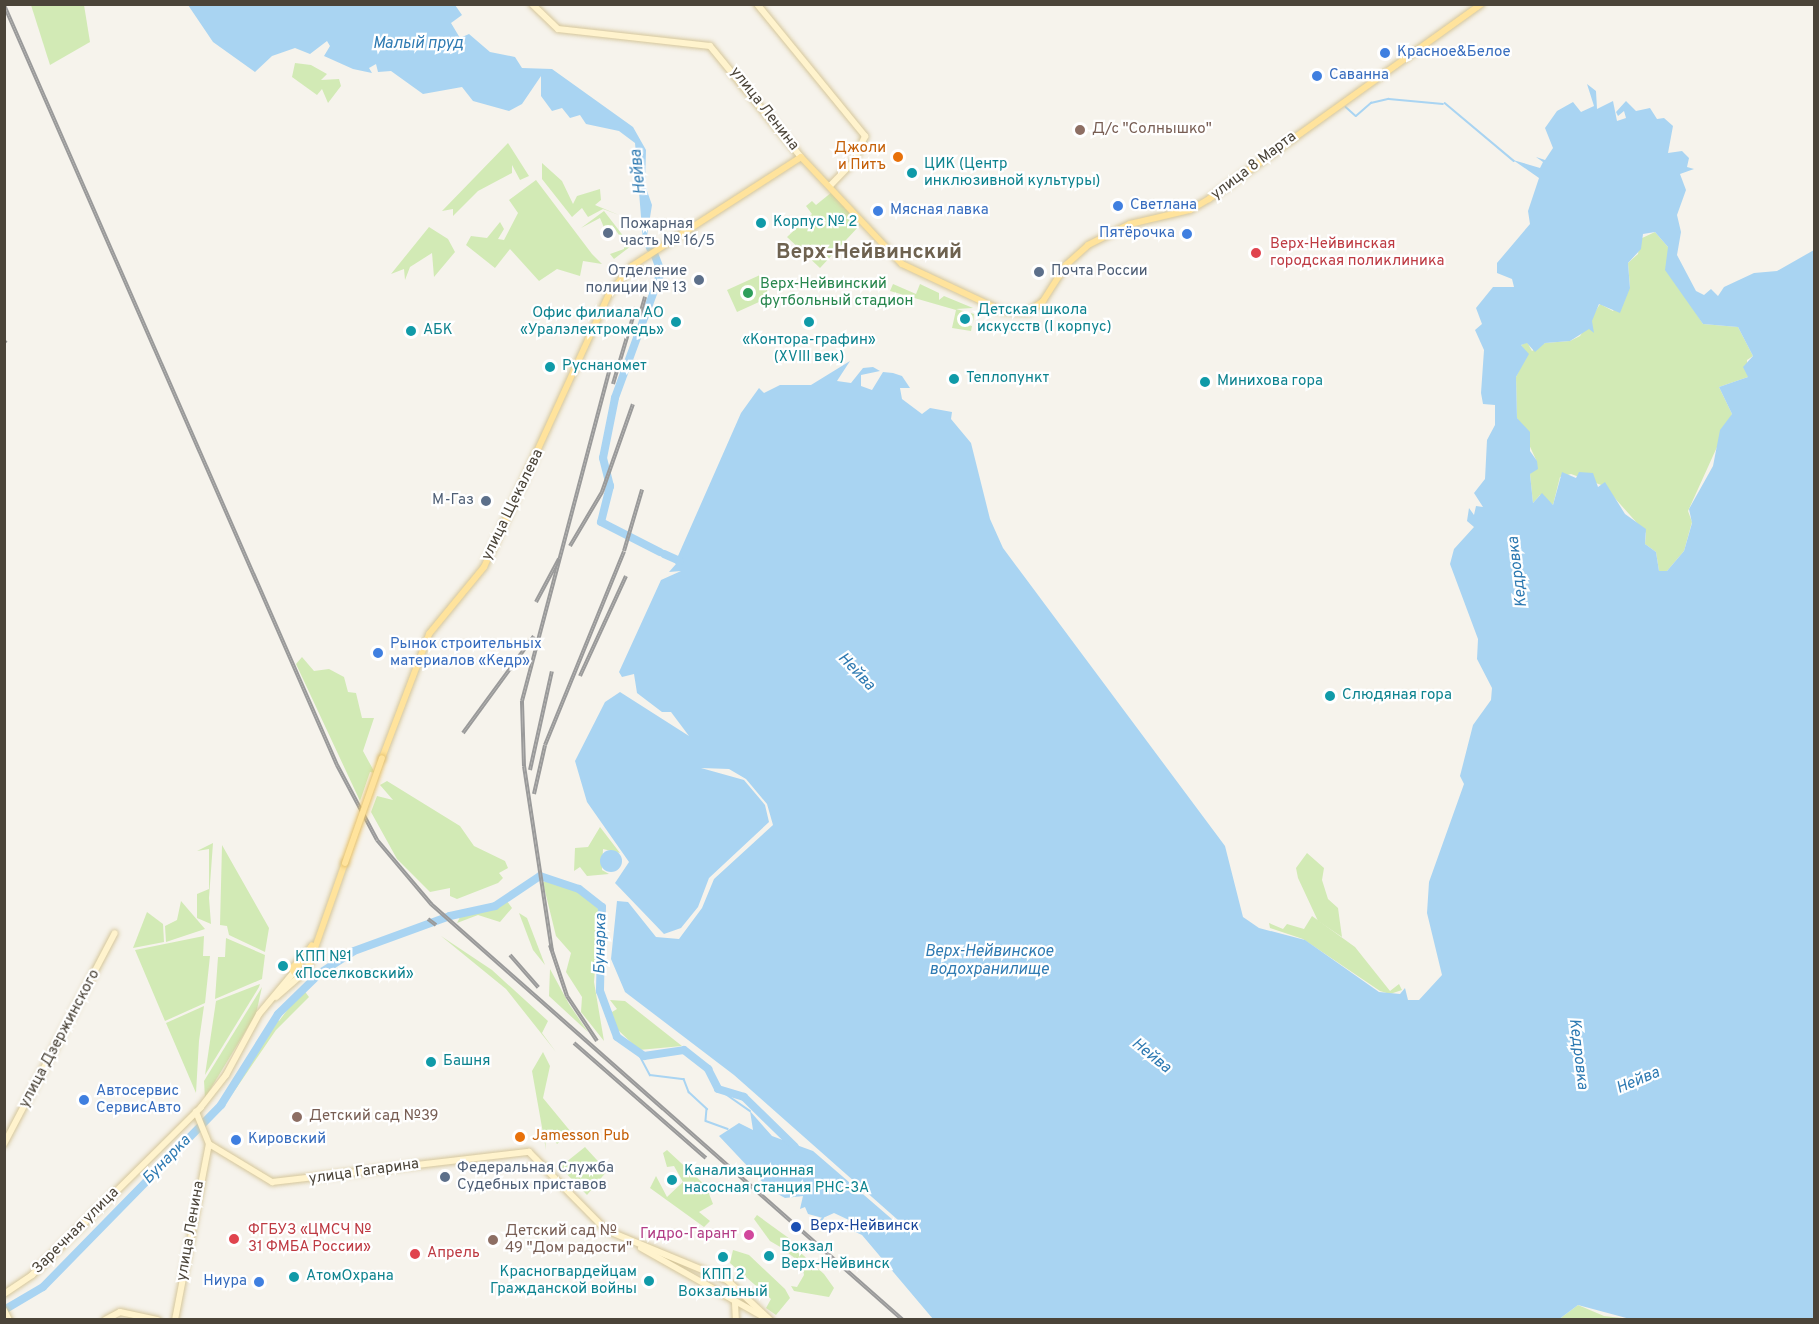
<!DOCTYPE html>
<meta charset="utf-8">
<style>
body{margin:0}
#map{position:relative;width:1819px;height:1324px;overflow:hidden;background:#f6f3ec;font-family:Overpass,sans-serif}
div>[style]{position:absolute}
.green>*{inset:0;background:#d2eab5}
.water>*{inset:0;background:#a9d4f2}
.round{border-radius:50%}
.stream>*{height:1.5px;margin:-0.75px;padding:0 0.75px;transform-origin:0.75px;border-radius:0.75px;background:#a9d4f2}
.river>*{height:8px;margin:-4px;padding:0 4px;transform-origin:4px;border-radius:4px;background:#a9d4f2}
.roads{filter:drop-shadow(0 0 2px #d6c79b) drop-shadow(0 0 2px #d6c79b)}
.secondary>*{height:6px;margin:-3px;padding:0 3px;transform-origin:3px;border-radius:3px;background:#fff3cd}
.primary>*{height:6px;margin:-3px;padding:0 3px;transform-origin:3px;border-radius:3px;background:#ffe39c}
.rail>*{height:4px;margin-top:-2px;transform-origin:0;background:repeating-linear-gradient(90deg,#fff 0 4.5px,#9a9a9a 0 9px);box-sizing:border-box;border-block:2px solid #9a9a9a}
.bridges{filter:drop-shadow(0 0 2px #e6c16a) drop-shadow(0 0 2px #e6c16a)}
.primary-bridge>*{height:6px;margin:-3px;padding:0 3px;transform-origin:3px;border-radius:3px;background:#ffe39c}
.dots>*{width:16px;height:16px;translate:-50% -50%;box-sizing:border-box;border:3px solid #fff;border-radius:50%}
span{translate:-50% -50%;white-space:nowrap;text-align:center;line-height:1.15;-webkit-text-stroke:4.5px #fff;paint-order:stroke}
.shop-label{font-size:15px;color:#366cbe}
.left{translate:0 -50%;text-align:left}
.right{translate:-100% -50%;text-align:right}
.street-label{font-size:15px;color:#4b4439}
.education-label{font-size:15px;color:#785e54}
.food-label{font-size:15px;color:#c56008}
.culture-label{font-size:15px;color:#0d838f}
.service-label{font-size:15px;color:#4e5e75}
.health-label{font-size:15px;color:#be3a42}
.leisure-label{font-size:15px;color:#27864d}
.transit-label{font-size:15px;color:#164399}
.hotel-label{font-size:15px;color:#b23c85}
.water-label{font-size:16px;color:#2e7ab2;font-style:italic}
.district-label{font-size:21px;color:#6e6250;font-weight:700}
.frame{position:absolute;inset:0;border:6px solid #4b4439;pointer-events:none}
</style>
<div id="map">
<div class="green">
<div style="clip-path:polygon(31px 5px,84px 5px,90px 42px,50px 65px)"></div>
<div style="clip-path:polygon(295px 63px,311px 65px,327px 74px,321px 80px,339px 79px,341px 86px,328px 103px,322px 89px,317px 95px,292px 77px)"></div>
<div style="clip-path:polygon(508px 143px,529px 176px,520px 180px,512px 165px,512px 173px,478px 191px,453px 216px,453px 209px,442px 211px)"></div>
<div style="clip-path:polygon(542px 163px,562px 181px,573px 204px,577px 196px,600px 189px,601px 200px,595px 205px,619px 215px,603px 209px,588px 217px,582px 208px,572px 217px,542px 179px)"></div>
<div style="clip-path:polygon(536px 180px,592px 254px,602px 264px,583px 261px,580px 276px,557px 269px,539px 281px,510px 249px,495px 268px,466px 245px,471px 236px,487px 238px,500px 222px,504px 229px,498px 239px,504px 240px,518px 213px,509px 200px)"></div>
<div style="clip-path:polygon(832px 192px,860px 225px,820px 268px,787px 237px,812px 214px,806px 206px,812px 201px,816px 205px)"></div>
<div style="clip-path:polygon(604px 211px,631px 246px,614px 259px,610px 254px,624px 249px,624px 242px,612px 225px,605px 230px,600px 218px,581px 228px)"></div>
<div style="clip-path:polygon(429px 227px,448px 239px,455px 252px,434px 277px,432px 253px,410px 267px,405px 280px,404px 269px,391px 274px)"></div>
<div style="clip-path:polygon(1655px 232px,1668px 247px,1669px 271px,1703px 324px,1738px 327px,1753px 356px,1747px 360px,1748px 377px,1719px 387px,1732px 414px,1688px 511px,1692px 522px,1684px 551px,1667px 571px,1659px 571px,1656px 552px,1645px 544px,1646px 533px,1604px 486px,1571px 474px,1560px 477px,1553px 505px,1540px 495px,1533px 503px,1530px 474px,1537px 462px,1517px 418px,1516px 377px,1527px 354px,1521px 345px,1527px 342px,1532px 351px,1545px 343px,1570px 341px,1580px 336px,1600px 304px,1613px 311px,1630px 287px,1628px 263px,1638px 254px,1640px 239px)"></div>
<div style="clip-path:polygon(760px 275px,770px 297px,737px 312px,727px 290px)"></div>
<div style="clip-path:polygon(893px 284px,916px 294px,920px 284px,939px 293px,939px 300px,944px 296px,973px 308px,956px 309px,974px 314px,973px 323px,971px 315px,960px 313px,958px 323px,972px 326px,971px 331px,952px 328px,956px 310px,890px 291px)"></div>
<div style="clip-path:polygon(302px 657px,314px 671px,329px 669px,344px 677px,348px 692px,356px 693px,362px 718px,374px 718px,363px 751px,375px 773px,370px 772px,360px 801px,296px 664px)"></div>
<div style="clip-path:polygon(387px 781px,460px 826px,474px 846px,505px 861px,508px 868px,499px 873px,503px 878px,498px 883px,457px 899px,450px 896px,450px 888px,430px 892px,397px 859px,371px 812px,377px 796px,393px 800px,380px 785px)"></div>
<div style="clip-path:polygon(600px 827px,620px 853px,603px 849px,602px 870px,609px 874px,587px 876px,580px 867px,574px 871px,575px 848px,588px 847px)"></div>
<div style="clip-path:polygon(213px 843px,209px 898px,211px 924px,197px 918px,197px 894px,209px 889px,209px 849px,197px 851px)"></div>
<div style="clip-path:polygon(222px 845px,269px 928px,265px 952px,229px 935px,227px 926px,220px 925px)"></div>
<div style="clip-path:polygon(1307px 853px,1324px 868px,1322px 880px,1328px 899px,1338px 908px,1342px 937px,1318px 921px,1298px 878px,1296px 868px)"></div>
<div style="clip-path:polygon(547px 879px,578px 892px,600px 910px,594px 982px,604px 1041px,581px 1012px,582px 997px,566px 972px,571px 953px,556px 936px,543px 883px)"></div>
<div style="clip-path:polygon(181px 901px,205px 929px,166px 942px,165px 926px,177px 920px)"></div>
<div style="clip-path:polygon(507px 901px,512px 908px,500px 922px,478px 915px,457px 923px,460px 917px)"></div>
<div style="clip-path:polygon(147px 912px,163px 924px,164px 942px,133px 948px)"></div>
<div style="clip-path:polygon(519px 913px,527px 918px,545px 965px,533px 950px)"></div>
<div style="clip-path:polygon(1312px 916px,1355px 947px,1390px 991px,1399px 984px,1402px 990px,1390px 994px,1380px 991px,1303px 939px,1270px 928px,1269px 923px,1283px 929px,1287px 924px,1304px 929px)"></div>
<div style="clip-path:polygon(204px 936px,203px 956px,210px 956px,205px 1003px,165px 1021px,135px 950px)"></div>
<div style="clip-path:polygon(441px 936px,492px 970px,548px 1021px,542px 1033px,556px 1052px,506px 989px)"></div>
<div style="clip-path:polygon(226px 938px,265px 955px,262px 979px,215px 999px,218px 957px,225px 957px)"></div>
<div style="clip-path:polygon(550px 969px,569px 1004px,588px 1032px,549px 996px)"></div>
<div style="clip-path:polygon(260px 984px,259px 987px,205px 1075px,216px 1001px)"></div>
<div style="clip-path:polygon(262px 987px,256px 1014px,205px 1098px,204px 1081px)"></div>
<div style="clip-path:polygon(303px 989px,309px 997px,276px 1030px,231px 1096px,275px 1019px,279px 1021px)"></div>
<div style="clip-path:polygon(604px 1000px,612px 1012px,617px 1009px,610px 1000px,625px 1001px,682px 1046px,639px 1050px,616px 1028px)"></div>
<div style="clip-path:polygon(204px 1006px,199px 1041px,196px 1093px,166px 1023px)"></div>
<div style="clip-path:polygon(543px 1052px,550px 1066px,543px 1098px,571px 1132px,557px 1144px,550px 1134px,545px 1137px,546px 1150px,532px 1071px)"></div>
<div style="clip-path:polygon(585px 1147px,607px 1171px,587px 1195px,560px 1167px)"></div>
<div style="clip-path:polygon(667px 1150px,706px 1186px,713px 1204px,699px 1212px,710px 1221px,704px 1227px,650px 1188px,656px 1176px,667px 1197px,683px 1182px,674px 1166px,667px 1167px,663px 1153px)"></div>
<div style="clip-path:polygon(757px 1215px,790px 1239px,782px 1248px,770px 1241px,754px 1219px)"></div>
<div style="clip-path:polygon(793px 1246px,824px 1274px,834px 1288px,829px 1297px,794px 1291px,791px 1286px,797px 1287px,804px 1275px,802px 1264px,787px 1252px)"></div>
<div style="clip-path:polygon(733px 1250px,749px 1255px,785px 1289px,790px 1298px,776px 1315px,766px 1308px,771px 1299px,730px 1263px)"></div>
<div style="clip-path:polygon(1578px 1305px,1604px 1316px,1630px 1319px,1558px 1320px)"></div>
</div>
<div class="water">
<div style="clip-path:polygon(188px 5px,455px 5px,462px 15px,451px 23px,460px 38px,469px 34px,490px 52px,515px 57px,522px 68px,552px 69px,633px 127px,646px 150px,645px 185px,652px 205px,647px 236px,658px 256px,647px 251px,643px 241px,635px 143px,619px 131px,586px 124px,580px 115px,570px 118px,562px 108px,552px 111px,541px 96px,541px 76px,522px 104px,509px 111px,473px 101px,462px 87px,423px 94px,391px 71px,378px 72px,376px 64px,369px 68px,372px 73px,353px 69px,324px 56px,330px 46px,327px 41px,310px 54px,295px 48px,272px 56px,255px 72px,213px 42px)"></div>
<div style="clip-path:polygon(evenodd,1587px 84px,1596px 91px,1597px 109px,1613px 101px,1617px 121px,1626px 118px,1624px 111px,1618px 116px,1616px 112px,1626px 101px,1636px 111px,1650px 108px,1657px 119px,1664px 118px,1673px 126px,1668px 153px,1682px 151px,1689px 158px,1687px 167px,1694px 169px,1680px 174px,1686px 190px,1677px 215px,1681px 232px,1677px 255px,1696px 291px,1704px 295px,1711px 289px,1718px 296px,1724px 287px,1754px 273px,1777px 271px,1814px 250px,1814px 1319px,1630px 1319px,1578px 1305px,1558px 1320px,933px 1319px,862px 1235px,851px 1230px,851px 1221px,834px 1213px,823px 1218px,808px 1214px,805px 1207px,800px 1209px,803px 1196px,785px 1198px,769px 1189px,719px 1136px,739px 1123px,753px 1130px,750px 1111px,772px 1136px,813px 1151px,908px 1233px,907px 1228px,734px 1075px,625px 992px,611px 959px,617px 901px,628px 902px,656px 937px,679px 939px,702px 908px,714px 879px,773px 825px,767px 804px,746px 779px,729px 769px,701px 768px,744px 780px,765px 805px,769px 822px,709px 878px,698px 907px,681px 928px,664px 934px,615px 883px,629px 862px,587px 802px,575px 761px,605px 702px,620px 692px,689px 736px,671px 712px,662px 712px,637px 693px,634px 674px,622px 677px,619px 672px,661px 580px,681px 571px,669px 572px,676px 564px,670px 559px,678px 556px,741px 413px,759px 388px,764px 393px,780px 385px,811px 385px,850px 361px,837px 381px,851px 383px,863px 368px,873px 367px,880px 371px,861px 375px,861px 386px,872px 390px,883px 372px,893px 373px,902px 376px,910px 388px,900px 388px,902px 399px,922px 414px,930px 408px,952px 412px,951px 419px,971px 443px,990px 519px,1003px 548px,1225px 846px,1243px 917px,1259px 928px,1305px 940px,1379px 992px,1400px 994px,1405px 988px,1408px 1000px,1419px 1000px,1442px 975px,1427px 913px,1429px 882px,1464px 784px,1460px 776px,1473px 725px,1491px 700px,1492px 688px,1477px 659px,1478px 639px,1450px 564px,1454px 549px,1474px 527px,1467px 521px,1469px 508px,1474px 515px,1476px 506px,1483px 507px,1474px 493px,1485px 479px,1487px 440px,1495px 425px,1495px 405px,1483px 404px,1481px 393px,1484px 350px,1475px 330px,1482px 324px,1476px 308px,1493px 287px,1514px 287px,1512px 279px,1497px 273px,1497px 263px,1530px 224px,1528px 211px,1539px 178px,1513px 160px,1540px 168px,1543px 162px,1536px 157px,1545px 160px,1553px 148px,1545px 128px,1557px 111px,1573px 102px,1581px 112px,1594px 106px,1587px 84px,1655px 232px,1668px 247px,1665px 270px,1703px 324px,1738px 327px,1753px 356px,1743px 367px,1748px 377px,1719px 387px,1732px 414px,1720px 430px,1713px 466px,1689px 509px,1692px 523px,1684px 551px,1667px 571px,1659px 571px,1656px 552px,1645px 544px,1646px 529px,1625px 514px,1605px 482px,1598px 487px,1593px 473px,1579px 472px,1576px 478px,1562px 472px,1553px 505px,1542px 493px,1533px 503px,1530px 474px,1538px 469px,1537px 461px,1530px 451px,1530px 432px,1517px 418px,1516px 377px,1529px 354px,1521px 345px,1527px 343px,1535px 352px,1545px 343px,1570px 341px,1589px 329px,1594px 333px,1592px 321px,1599px 304px,1620px 313px,1630px 288px,1628px 263px,1641px 249px,1643px 234px,1655px 232px)"></div>
<div class="round" style="left:600px;top:850px;width:22px;height:22px"></div>
</div>
<div class="stream">
<div style="left:1445px;top:103px;width:90px;rotate:40deg"></div>
<div style="left:1346px;top:107px;width:13px;rotate:42deg"></div>
<div style="left:1356px;top:116px;width:20px;rotate:-41deg"></div>
<div style="left:1371px;top:103px;width:18px;rotate:-13deg"></div>
<div style="left:1389px;top:99px;width:54px;rotate:5.3deg"></div>
<div style="left:639px;top:1054px;width:24px;rotate:62deg"></div>
<div style="left:650px;top:1075px;width:34px;rotate:7deg"></div>
<div style="left:684px;top:1079px;width:14px;rotate:69deg"></div>
<div style="left:689px;top:1092px;width:25px;rotate:43deg"></div>
<div style="left:707px;top:1109px;width:12px;rotate:95deg"></div>
<div style="left:706px;top:1121px;width:23px;rotate:20deg"></div>
<div style="left:723px;top:1092px;width:33px;rotate:35deg"></div>
<div style="left:814px;top:1229px;width:14px;rotate:-51deg"></div>
</div>
<div class="river">
<div style="left:652px;top:248px;width:26px;rotate:69deg"></div>
<div style="left:661px;top:272px;width:134px;rotate:110.1deg"></div>
<div style="left:615px;top:398px;width:61px;rotate:101.3deg"></div>
<div style="left:603px;top:458px;width:29px;rotate:76deg"></div>
<div style="left:610px;top:486px;width:37px;rotate:104deg"></div>
<div style="left:601px;top:522px;width:66px;rotate:27deg"></div>
<div style="left:664px;top:554px;width:17px;rotate:24deg"></div>
<div style="left:4px;top:1310px;width:45px;rotate:-30.5deg"></div>
<div style="left:43px;top:1287px;width:255px;rotate:-45.6deg"></div>
<div style="left:221px;top:1105px;width:107px;rotate:-57.9deg"></div>
<div style="left:278px;top:1014px;width:59px;rotate:-44.3deg"></div>
<div style="left:320px;top:973px;width:40px;rotate:-32.9deg"></div>
<div style="left:354px;top:951px;width:102px;rotate:-20deg"></div>
<div style="left:450px;top:916px;width:46px;rotate:-12.5deg"></div>
<div style="left:495px;top:906px;width:54px;rotate:-33.7deg"></div>
<div style="left:540px;top:876px;width:41px;rotate:18.4deg"></div>
<div style="left:579px;top:889px;width:29px;rotate:38deg"></div>
<div style="left:602px;top:907px;width:84px;rotate:91.4deg"></div>
<div style="left:600px;top:991px;width:49px;rotate:69.7deg"></div>
<div style="left:617px;top:1037px;width:33px;rotate:35deg"></div>
<div style="left:644px;top:1056px;width:40px;rotate:-8.5deg"></div>
<div style="left:684px;top:1050px;width:31px;rotate:38deg"></div>
<div style="left:708px;top:1069px;width:22px;rotate:63deg"></div>
<div style="left:718px;top:1089px;width:27px;rotate:17deg"></div>
<div style="left:744px;top:1097px;width:71px;rotate:44.4deg"></div>
</div>
<div class="roads">
<div class="secondary">
<div style="left:532px;top:4px;width:36px;rotate:44deg"></div>
<div style="left:558px;top:29px;width:153px;rotate:6.4deg"></div>
<div style="left:710px;top:46px;width:144px;rotate:50.7deg"></div>
<div style="left:757px;top:4px;width:171px;rotate:50.7deg"></div>
<div style="left:865px;top:136px;width:26px;rotate:113deg"></div>
<div style="left:855px;top:160px;width:35px;rotate:134deg"></div>
<div style="left:276px;top:997px;width:30px;rotate:-41deg"></div>
<div style="left:4px;top:1144px;width:238px;rotate:-62.3deg"></div>
<div style="left:209px;top:1144px;width:74px;rotate:31.1deg"></div>
<div style="left:272px;top:1182px;width:259px;rotate:-6.7deg"></div>
<div style="left:529px;top:1152px;width:110px;rotate:45.4deg"></div>
<div style="left:606px;top:1230px;width:131px;rotate:22.5deg"></div>
<div style="left:727px;top:1280px;width:59px;rotate:42.9deg"></div>
<div style="left:641px;top:1248px;width:142px;rotate:29.4deg"></div>
<div style="left:4px;top:1294px;width:34px;rotate:-34deg"></div>
<div style="left:32px;top:1275px;width:238px;rotate:-44.8deg"></div>
<div style="left:201px;top:1107px;width:41px;rotate:-52deg"></div>
<div style="left:226px;top:1075px;width:69px;rotate:-61.6deg"></div>
<div style="left:259px;top:1014px;width:55px;rotate:-50.2deg"></div>
<div style="left:735px;top:1303px;width:17px;rotate:87deg"></div>
<div style="left:4px;top:1310px;width:11px;rotate:63deg"></div>
<div style="left:105px;top:1320px;width:17px;rotate:-28deg"></div>
<div style="left:120px;top:1312px;width:39px;rotate:12deg"></div>
<div style="left:175px;top:1320px;width:179px;rotate:-79.1deg"></div>
<div style="left:209px;top:1144px;width:35px;rotate:-112deg"></div>
</div>
<div class="primary">
<div style="left:382px;top:758px;width:133px;rotate:-69.2deg"></div>
<div style="left:429px;top:634px;width:87px;rotate:-50.6deg"></div>
<div style="left:484px;top:567px;width:300px;rotate:-65.4deg"></div>
<div style="left:609px;top:294px;width:36px;rotate:-51deg"></div>
<div style="left:632px;top:266px;width:201px;rotate:-32.8deg"></div>
<div style="left:801px;top:157px;width:147px;rotate:46.7deg"></div>
<div style="left:902px;top:264px;width:111px;rotate:25deg"></div>
<div style="left:1003px;top:311px;width:25px;rotate:2deg"></div>
<div style="left:1028px;top:312px;width:19px;rotate:-36deg"></div>
<div style="left:1043px;top:301px;width:43px;rotate:-57.4deg"></div>
<div style="left:1066px;top:265px;width:30px;rotate:-42deg"></div>
<div style="left:1088px;top:245px;width:47px;rotate:-26.6deg"></div>
<div style="left:1130px;top:224px;width:62px;rotate:-13.1deg"></div>
<div style="left:1190px;top:210px;width:22px;rotate:-30deg"></div>
<div style="left:1209px;top:199px;width:335px;rotate:-35.6deg"></div>
<div style="left:291px;top:969px;width:11px;rotate:-45deg"></div>
<div style="left:294px;top:972px;width:32px;rotate:-56deg"></div>
<div style="left:299px;top:977px;width:16px;rotate:-50deg"></div>
<div style="left:309px;top:965px;width:108px;rotate:-70.6deg"></div>
</div>
</div>
<div class="rail">
<div style="left:4px;top:5px;width:830px;rotate:66.34deg"></div>
<div style="left:337px;top:765px;width:85px;rotate:61.9deg"></div>
<div style="left:377px;top:840px;width:84px;rotate:49.8deg"></div>
<div style="left:431px;top:904px;width:629px;rotate:41.39deg"></div>
<div style="left:639px;top:318px;width:22px;rotate:-74deg"></div>
<div style="left:4px;top:341px;width:3px;rotate:45deg"></div>
<div style="left:613px;top:384px;width:80px;rotate:-73.4deg"></div>
<div style="left:570px;top:546px;width:63px;rotate:-59.3deg"></div>
<div style="left:602px;top:492px;width:93px;rotate:-70.6deg"></div>
<div style="left:536px;top:602px;width:49px;rotate:-61.9deg"></div>
<div style="left:580px;top:676px;width:110px;rotate:-65.3deg"></div>
<div style="left:463px;top:733px;width:120px;rotate:-53.8deg"></div>
<div style="left:530px;top:770px;width:101px;rotate:-77.5deg"></div>
<div style="left:534px;top:794px;width:50px;rotate:-77.3deg"></div>
<div style="left:545px;top:745px;width:209px;rotate:-67.8deg"></div>
<div style="left:624px;top:551px;width:64px;rotate:-73.6deg"></div>
<div style="left:428px;top:919px;width:10px;rotate:37deg"></div>
<div style="left:550px;top:945px;width:54px;rotate:71.6deg"></div>
<div style="left:567px;top:996px;width:54px;rotate:56.3deg"></div>
<div style="left:552px;top:951px;width:187px;rotate:-98.6deg"></div>
<div style="left:524px;top:766px;width:65px;rotate:-91.8deg"></div>
<div style="left:522px;top:701px;width:344px;rotate:-75.2deg"></div>
<div style="left:510px;top:955px;width:43px;rotate:48.8deg"></div>
<div style="left:574px;top:1043px;width:175px;rotate:41.1deg"></div>
</div>
<div class="bridges">
<div class="primary-bridge">
<div style="left:345px;top:863px;width:111px;rotate:-70.6deg"></div>
</div>
</div>
<div class="dots">
<div style="left:1385px;top:53px;background:#3f7fe0"></div>
<div style="left:1317px;top:76px;background:#3f7fe0"></div>
<div style="left:1080px;top:130px;background:#8d6e63"></div>
<div style="left:898px;top:157px;background:#e8710a"></div>
<div style="left:912px;top:173px;background:#0f9aa8"></div>
<div style="left:1118px;top:206px;background:#3f7fe0"></div>
<div style="left:878px;top:211px;background:#3f7fe0"></div>
<div style="left:761px;top:223px;background:#0f9aa8"></div>
<div style="left:608px;top:233px;background:#5c6f8a"></div>
<div style="left:1187px;top:234px;background:#3f7fe0"></div>
<div style="left:1256px;top:253px;background:#e0444e"></div>
<div style="left:1039px;top:272px;background:#5c6f8a"></div>
<div style="left:699px;top:280px;background:#5c6f8a"></div>
<div style="left:748px;top:293px;background:#2e9e5b"></div>
<div style="left:965px;top:319px;background:#0f9aa8"></div>
<div style="left:676px;top:322px;background:#0f9aa8"></div>
<div style="left:809px;top:322px;background:#0f9aa8"></div>
<div style="left:411px;top:331px;background:#0f9aa8"></div>
<div style="left:550px;top:367px;background:#0f9aa8"></div>
<div style="left:954px;top:379px;background:#0f9aa8"></div>
<div style="left:1205px;top:382px;background:#0f9aa8"></div>
<div style="left:486px;top:501px;background:#5c6f8a"></div>
<div style="left:378px;top:653px;background:#3f7fe0"></div>
<div style="left:1330px;top:696px;background:#0f9aa8"></div>
<div style="left:283px;top:966px;background:#0f9aa8"></div>
<div style="left:431px;top:1062px;background:#0f9aa8"></div>
<div style="left:84px;top:1100px;background:#3f7fe0"></div>
<div style="left:297px;top:1117px;background:#8d6e63"></div>
<div style="left:520px;top:1137px;background:#e8710a"></div>
<div style="left:236px;top:1140px;background:#3f7fe0"></div>
<div style="left:445px;top:1177px;background:#5c6f8a"></div>
<div style="left:672px;top:1180px;background:#0f9aa8"></div>
<div style="left:796px;top:1227px;background:#1a4fb4"></div>
<div style="left:749px;top:1235px;background:#d1479c"></div>
<div style="left:234px;top:1239px;background:#e0444e"></div>
<div style="left:493px;top:1240px;background:#8d6e63"></div>
<div style="left:415px;top:1254px;background:#e0444e"></div>
<div style="left:769px;top:1256px;background:#0f9aa8"></div>
<div style="left:723px;top:1257px;background:#0f9aa8"></div>
<div style="left:294px;top:1277px;background:#0f9aa8"></div>
<div style="left:649px;top:1281px;background:#0f9aa8"></div>
<div style="left:259px;top:1282px;background:#3f7fe0"></div>
</div>
<div class="shop-label">
<span class="left" style="left:1397px;top:53px">Красное&amp;Белое</span>
<span class="left" style="left:1329px;top:76px">Саванна</span>
<span class="left" style="left:1130px;top:206px">Светлана</span>
<span class="left" style="left:890px;top:211px">Мясная лавка</span>
<span class="right" style="left:1175px;top:234px">Пятёрочка</span>
<span class="left" style="left:390px;top:653px">Рынок строительных<br>материалов «Кедр»</span>
<span class="left" style="left:96px;top:1100px">Автосервис<br>СервисАвто</span>
<span class="left" style="left:248px;top:1140px">Кировский</span>
<span class="right" style="left:247px;top:1282px">Ниура</span>
</div>
<div class="street-label">
<span style="left:764px;top:109px;rotate:52deg">улица Ленина</span>
<span style="left:1254px;top:166px;rotate:-37deg">улица 8 Марта</span>
<span style="left:513px;top:505px;rotate:-64deg">улица Щекалева</span>
<span style="left:60px;top:1039px;rotate:-62deg">улица Дзержинского</span>
<span style="left:364px;top:1172px;rotate:-8deg">улица Гагарина</span>
<span style="left:76px;top:1231px;rotate:-45deg">Заречная улица</span>
<span style="left:191px;top:1231px;rotate:-80deg">улица Ленина</span>
</div>
<div class="education-label">
<span class="left" style="left:1092px;top:130px">Д/с "Солнышко"</span>
<span class="left" style="left:309px;top:1117px">Детский сад №39</span>
<span class="left" style="left:505px;top:1240px">Детский сад №<br>49 "Дом радости"</span>
</div>
<div class="food-label">
<span class="right" style="left:886px;top:157px">Джоли<br>и Питъ</span>
<span class="left" style="left:532px;top:1137px">Jamesson Pub</span>
</div>
<div class="culture-label">
<span class="left" style="left:924px;top:173px">ЦИК (Центр<br>инклюзивной культуры)</span>
<span class="left" style="left:773px;top:223px">Корпус № 2</span>
<span class="left" style="left:977px;top:319px">Детская школа<br>искусств (I корпус)</span>
<span class="right" style="left:664px;top:322px">Офис филиала АО<br>«Уралэлектромедь»</span>
<span class="left" style="left:423px;top:331px">АБК</span>
<span style="left:809px;top:349px">«Контора-графин»<br>(XVIII век)</span>
<span class="left" style="left:562px;top:367px">Руснаномет</span>
<span class="left" style="left:966px;top:379px">Теплопункт</span>
<span class="left" style="left:1217px;top:382px">Минихова гора</span>
<span class="left" style="left:1342px;top:696px">Слюдяная гора</span>
<span class="left" style="left:295px;top:966px">КПП №1<br>«Поселковский»</span>
<span class="left" style="left:443px;top:1062px">Башня</span>
<span class="left" style="left:684px;top:1180px">Канализационная<br>насосная станция РНС-3А</span>
<span class="left" style="left:781px;top:1256px">Вокзал<br>Верх-Нейвинск</span>
<span class="right" style="left:637px;top:1281px">Красногвардейцам<br>Гражданской войны</span>
<span style="left:723px;top:1284px">КПП 2<br>Вокзальный</span>
<span class="left" style="left:306px;top:1277px">АтомОхрана</span>
</div>
<div class="service-label">
<span class="left" style="left:620px;top:233px">Пожарная<br>часть № 16/5</span>
<span class="right" style="left:687px;top:280px">Отделение<br>полиции № 13</span>
<span class="left" style="left:1051px;top:272px">Почта России</span>
<span class="right" style="left:474px;top:501px">М-Газ</span>
<span class="left" style="left:457px;top:1177px">Федеральная Служба<br>Судебных приставов</span>
</div>
<div class="health-label">
<span class="left" style="left:1270px;top:253px">Верх-Нейвинская<br>городская поликлиника</span>
<span class="left" style="left:248px;top:1239px">ФГБУЗ «ЦМСЧ №<br>31 ФМБА России»</span>
<span class="left" style="left:427px;top:1254px">Апрель</span>
</div>
<div class="leisure-label">
<span class="left" style="left:760px;top:293px">Верх-Нейвинский<br>футбольный стадион</span>
</div>
<div class="transit-label">
<span class="left" style="left:810px;top:1227px">Верх-Нейвинск</span>
</div>
<div class="hotel-label">
<span class="right" style="left:737px;top:1235px">Гидро-Гарант</span>
</div>
<div class="water-label">
<span style="left:418px;top:44px">Малый пруд</span>
<span style="left:639px;top:172px;rotate:-96deg">Нейва</span>
<span style="left:1518px;top:572px;rotate:-97deg">Кедровка</span>
<span style="left:856px;top:672px;rotate:46deg">Нейва</span>
<span style="left:601px;top:944px;rotate:-89deg">Бунарка</span>
<span style="left:989px;top:961px">Верх-Нейвинское<br>водохранилище</span>
<span style="left:1578px;top:1054px;rotate:83deg">Кедровка</span>
<span style="left:1151px;top:1056px;rotate:39deg">Нейва</span>
<span style="left:1638px;top:1081px;rotate:-23deg">Нейва</span>
<span style="left:167px;top:1160px;rotate:-46deg">Бунарка</span>
</div>
<div class="district-label">
<span style="left:869px;top:253px">Верх-Нейвинский</span>
</div>
<div class="frame"></div>
</div>
